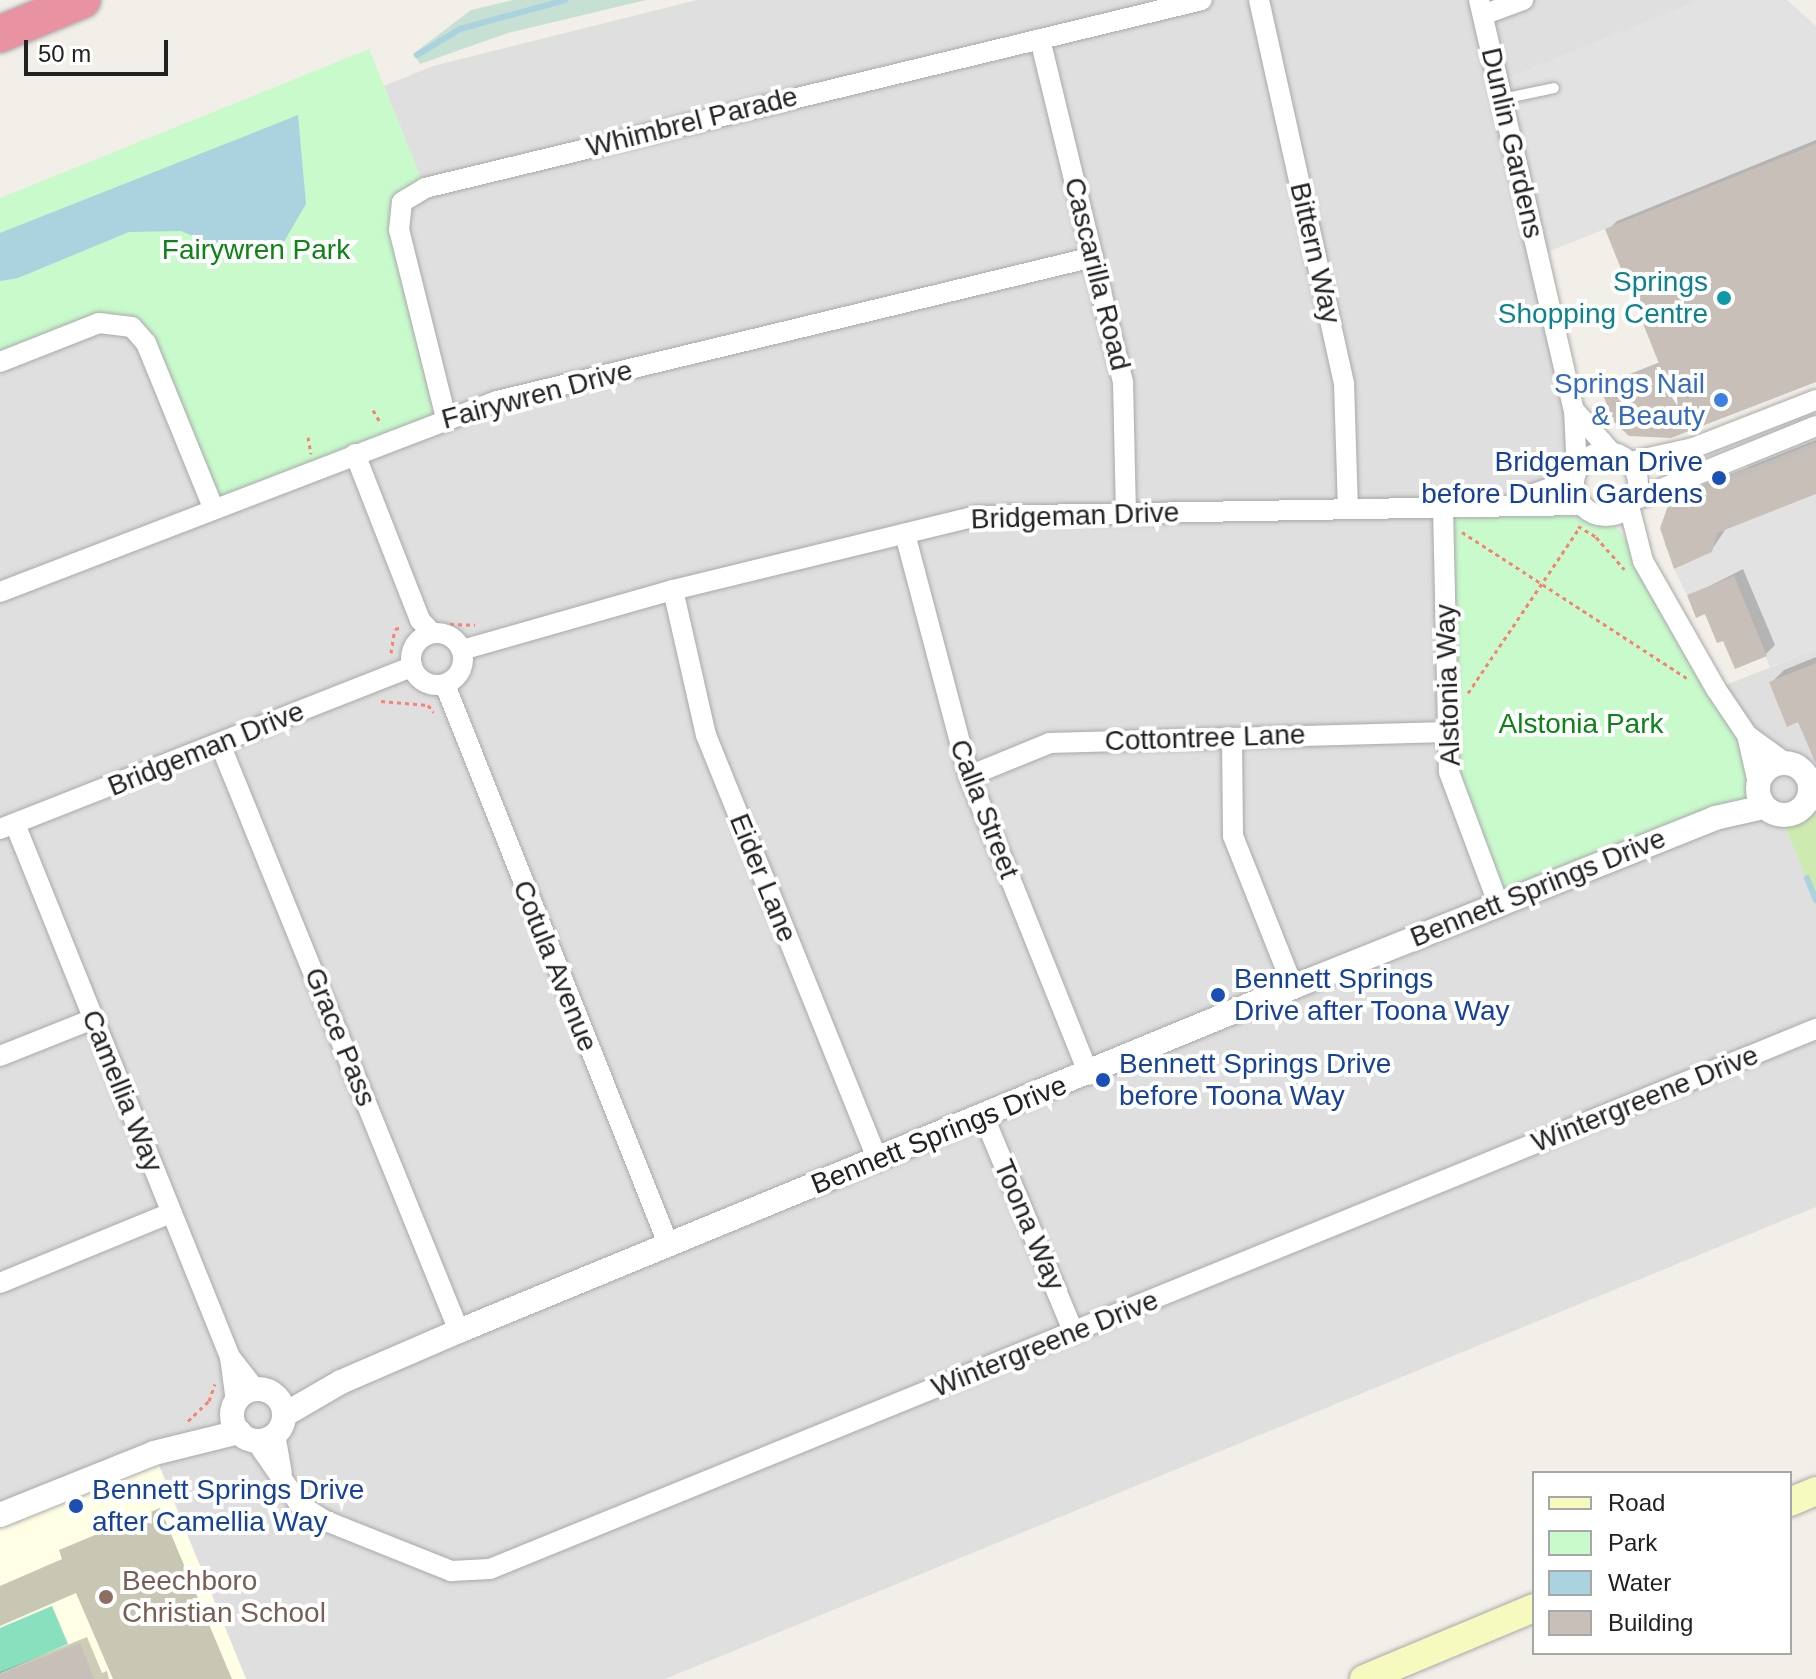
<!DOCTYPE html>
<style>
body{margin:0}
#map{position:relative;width:1816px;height:1679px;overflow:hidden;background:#f2efe9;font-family:Helvetica,sans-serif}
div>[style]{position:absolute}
.residential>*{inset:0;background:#e0dfdf}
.education>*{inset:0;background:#ffffe5}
.construction>*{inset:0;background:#c7c7b4}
.grass>*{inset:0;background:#cdebb0}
.wetland>*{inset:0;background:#c6e0d4}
.park>*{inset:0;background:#c8facc}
.pitch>*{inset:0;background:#88e0be}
.parking>*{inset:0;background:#e2e2e2}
.water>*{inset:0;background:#aad3df}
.shadow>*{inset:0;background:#0003}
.stream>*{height:6px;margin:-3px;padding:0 3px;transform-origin:3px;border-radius:3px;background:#aad3df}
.building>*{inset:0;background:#c7bfb8}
.path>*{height:3px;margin-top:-1.5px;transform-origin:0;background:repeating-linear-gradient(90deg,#fa8072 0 4px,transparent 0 8px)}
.roads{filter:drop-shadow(0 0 2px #a9a9a9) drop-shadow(0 0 2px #a9a9a9)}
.service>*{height:10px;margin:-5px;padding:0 5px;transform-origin:5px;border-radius:5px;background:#fff}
.minor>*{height:20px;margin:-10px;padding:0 10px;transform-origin:10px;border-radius:10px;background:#fff}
.minor>.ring{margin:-10px;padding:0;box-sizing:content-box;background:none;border:20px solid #fff;border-radius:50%}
.tertiary>*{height:24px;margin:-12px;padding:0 12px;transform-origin:12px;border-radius:12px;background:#fff}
.tertiary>.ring{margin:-12px;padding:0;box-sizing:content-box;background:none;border:24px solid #fff;border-radius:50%}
.secondary>*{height:28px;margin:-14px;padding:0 14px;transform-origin:14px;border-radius:14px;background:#f7fabf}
.motorway>*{height:36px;margin:-18px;padding:0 18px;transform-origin:18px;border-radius:18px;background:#e892a2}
.dots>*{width:22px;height:22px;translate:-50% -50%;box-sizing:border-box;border:4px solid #fff;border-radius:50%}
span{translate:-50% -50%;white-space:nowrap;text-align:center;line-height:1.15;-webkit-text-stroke:8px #fff;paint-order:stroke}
.street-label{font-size:28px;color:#222}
.park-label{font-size:28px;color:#0c8416}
.culture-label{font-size:28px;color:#0d838f}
.right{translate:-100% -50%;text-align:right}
.shop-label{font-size:28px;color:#366cbe}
.transit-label{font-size:28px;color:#164399}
.left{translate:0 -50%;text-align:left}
.education-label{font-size:28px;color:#785e54}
.legend{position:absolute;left:1532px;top:1471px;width:260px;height:184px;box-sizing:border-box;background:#fff;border:2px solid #a7a7a7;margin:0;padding:10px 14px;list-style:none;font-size:24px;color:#222}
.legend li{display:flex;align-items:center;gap:16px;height:40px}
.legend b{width:40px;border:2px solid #a7a7a7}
.scale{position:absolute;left:24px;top:40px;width:144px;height:36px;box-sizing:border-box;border:4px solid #222;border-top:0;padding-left:10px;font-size:24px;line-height:28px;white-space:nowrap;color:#222;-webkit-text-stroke:6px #fff;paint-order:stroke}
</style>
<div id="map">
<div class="residential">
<div style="clip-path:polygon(697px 0,1702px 0,1498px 82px,1577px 471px,1512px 503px,1716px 689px,1816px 649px,1816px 1207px,665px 1679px,246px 1679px,154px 1453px,0 1515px,0 362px,402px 202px,425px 188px,384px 86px,433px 66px)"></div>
</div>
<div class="education">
<div style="clip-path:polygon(154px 1453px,246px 1679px,0 1679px,0 1515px)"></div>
</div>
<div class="construction">
<div style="clip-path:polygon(160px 1508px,232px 1679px,113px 1679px,76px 1593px,0 1626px,0 1586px,62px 1559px,59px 1550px)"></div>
</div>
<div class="grass">
<div style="clip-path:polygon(1816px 786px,1816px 900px,1780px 815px,1803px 807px)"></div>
</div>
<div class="wetland">
<div style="clip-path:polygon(513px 0,646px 0,508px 33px,420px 64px,413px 54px,471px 10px)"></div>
</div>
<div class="park">
<div style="clip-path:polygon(369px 49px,425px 188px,402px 202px,446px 418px,213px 507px,146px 344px,99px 323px,0 362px,0 198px)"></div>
<div style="clip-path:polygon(1582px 505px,1607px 516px,1643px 561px,1747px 735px,1757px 792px,1715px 818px,1498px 903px,1450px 772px,1443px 507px)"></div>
</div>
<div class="pitch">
<div style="clip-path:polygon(52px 1606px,68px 1644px,0 1673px,0 1628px)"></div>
</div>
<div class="parking">
<div style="clip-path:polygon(1702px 0,1787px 0,1816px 26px,1816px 144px,1538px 256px,1498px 82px)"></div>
<div style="clip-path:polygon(1816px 434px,1816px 442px,1751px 468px,1742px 463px)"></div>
<div style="clip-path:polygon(1816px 494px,1816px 649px,1770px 667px,1734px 577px,1687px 595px,1674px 569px,1712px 552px,1717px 533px)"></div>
</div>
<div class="water">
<div style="clip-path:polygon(298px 115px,306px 204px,282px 245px,258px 255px,236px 254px,181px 231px,129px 232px,18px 278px,0 281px,0 233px)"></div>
</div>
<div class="shadow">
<div style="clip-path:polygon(1816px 140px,1816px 380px,1603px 390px,1612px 381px,1660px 362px,1608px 230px,1617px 221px)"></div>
<div style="clip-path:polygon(1816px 440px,1816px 492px,1727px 527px,1711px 551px,1675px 567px,1665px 544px,1663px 520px,1690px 490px)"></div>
<div style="clip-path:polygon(1743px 569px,1775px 645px,1766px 654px,1724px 638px,1690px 596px)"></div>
<div style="clip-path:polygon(1816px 657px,1816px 734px,1771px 683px,1784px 670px)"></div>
<div style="clip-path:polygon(87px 1637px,102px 1673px,107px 1671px,109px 1679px,0 1679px,0 1672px)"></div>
</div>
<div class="stream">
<div style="left:417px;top:55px;width:50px;rotate:-31.2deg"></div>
<div style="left:460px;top:29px;width:109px;rotate:-15.4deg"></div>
<div style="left:1807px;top:878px;width:24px;rotate:68deg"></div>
</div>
<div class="building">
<div style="clip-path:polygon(1816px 144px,1816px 382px,1671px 438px,1629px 436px,1614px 422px,1601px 390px,1660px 366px,1605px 229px)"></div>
<div style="clip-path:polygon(1816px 446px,1816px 494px,1717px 533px,1712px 552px,1674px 569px,1660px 528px,1668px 506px)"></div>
<div style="clip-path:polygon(1734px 576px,1767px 656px,1735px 669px,1723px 641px,1717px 643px,1705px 614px,1696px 618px,1687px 595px)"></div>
<div style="clip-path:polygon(1816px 663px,1816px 764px,1798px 722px,1787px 727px,1769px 682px)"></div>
<div style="clip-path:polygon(80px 1643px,94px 1679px,0 1679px,0 1674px)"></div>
</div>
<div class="path">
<div style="left:373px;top:410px;width:16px;rotate:60deg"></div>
<div style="left:308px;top:437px;width:17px;rotate:80deg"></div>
<div style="left:1578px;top:526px;width:21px;rotate:31deg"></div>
<div style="left:1596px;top:537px;width:43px;rotate:48.8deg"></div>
<div style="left:1462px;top:532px;width:268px;rotate:33deg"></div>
<div style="left:450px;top:624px;width:25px;rotate:2deg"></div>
<div style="left:391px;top:653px;width:24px;rotate:-81deg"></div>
<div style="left:395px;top:629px;width:7px;rotate:-16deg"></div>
<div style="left:1468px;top:693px;width:200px;rotate:-56deg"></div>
<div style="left:381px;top:701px;width:47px;rotate:4.9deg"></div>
<div style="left:428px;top:705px;width:9px;rotate:54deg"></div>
<div style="left:188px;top:1421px;width:29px;rotate:-44deg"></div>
<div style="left:209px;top:1401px;width:18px;rotate:-71deg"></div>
</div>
<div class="roads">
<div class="service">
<div style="left:1502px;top:99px;width:53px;rotate:-11.9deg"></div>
</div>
<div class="minor">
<div style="left:1259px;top:0;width:392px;rotate:77.5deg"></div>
<div style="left:1344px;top:383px;width:126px;rotate:88.2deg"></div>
<div style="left:1479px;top:0;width:421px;rotate:77deg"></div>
<div style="left:1574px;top:410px;width:61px;rotate:87.2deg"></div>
<div style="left:1483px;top:15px;width:43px;rotate:-20.6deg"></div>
<div style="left:1040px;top:39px;width:353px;rotate:76.4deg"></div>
<div style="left:1123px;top:382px;width:130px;rotate:88.7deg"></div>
<div style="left:0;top:362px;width:106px;rotate:-21.5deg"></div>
<div style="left:99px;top:323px;width:33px;rotate:7deg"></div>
<div style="left:132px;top:327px;width:21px;rotate:49deg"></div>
<div style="left:146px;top:343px;width:177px;rotate:67.8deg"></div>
<div style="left:1574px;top:410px;width:56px;rotate:48.6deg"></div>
<div style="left:446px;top:418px;width:194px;rotate:-104deg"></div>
<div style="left:399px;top:230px;width:28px;rotate:-84deg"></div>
<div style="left:402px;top:202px;width:27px;rotate:-31deg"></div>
<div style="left:425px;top:188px;width:799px;rotate:-13.6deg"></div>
<div class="ring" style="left:1574px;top:452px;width:44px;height:44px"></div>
<div style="left:355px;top:454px;width:178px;rotate:68.6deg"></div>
<div style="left:420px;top:620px;width:18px;rotate:47deg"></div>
<div style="left:1630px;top:462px;width:65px;rotate:-12.5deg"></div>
<div style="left:1693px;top:448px;width:132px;rotate:-21.3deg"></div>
<div style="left:1523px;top:498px;width:54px;rotate:-20.4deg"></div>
<div style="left:1634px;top:500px;width:196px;rotate:-22.1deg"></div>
<div style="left:1629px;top:506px;width:57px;rotate:75.7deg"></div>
<div style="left:1643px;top:561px;width:147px;rotate:60.3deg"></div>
<div style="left:1716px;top:689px;width:55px;rotate:56deg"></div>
<div style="left:1747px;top:735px;width:46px;rotate:36.1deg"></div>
<div style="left:1443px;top:507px;width:265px;rotate:88.7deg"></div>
<div style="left:1449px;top:772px;width:140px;rotate:69.5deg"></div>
<div style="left:905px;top:534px;width:250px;rotate:75.2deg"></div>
<div style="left:969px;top:776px;width:322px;rotate:68.1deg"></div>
<div style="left:673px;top:590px;width:149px;rotate:77.2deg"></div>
<div style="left:706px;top:735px;width:456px;rotate:68deg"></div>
<div style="left:0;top:592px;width:532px;rotate:-21.02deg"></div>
<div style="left:497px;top:401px;width:613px;rotate:-13.58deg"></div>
<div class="ring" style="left:411px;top:633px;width:32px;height:32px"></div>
<div style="left:462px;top:650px;width:219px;rotate:-15.9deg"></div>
<div style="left:673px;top:590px;width:312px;rotate:-13.7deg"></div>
<div style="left:976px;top:516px;width:606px;rotate:-1.04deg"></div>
<div style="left:445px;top:685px;width:604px;rotate:68.23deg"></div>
<div style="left:1747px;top:735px;width:49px;rotate:77.1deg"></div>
<div style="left:1232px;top:738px;width:98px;rotate:89.4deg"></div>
<div style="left:1233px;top:836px;width:162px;rotate:68.3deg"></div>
<div style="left:220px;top:744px;width:634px;rotate:67.85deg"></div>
<div style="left:969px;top:776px;width:87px;rotate:-22.2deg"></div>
<div style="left:1050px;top:743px;width:397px;rotate:-1.6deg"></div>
<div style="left:15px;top:824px;width:575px;rotate:68.03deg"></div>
<div style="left:230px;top:1357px;width:45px;rotate:82.4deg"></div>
<div style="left:0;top:829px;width:443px;rotate:-21.5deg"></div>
<div style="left:0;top:1056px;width:100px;rotate:-21.7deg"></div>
<div style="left:984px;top:1117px;width:234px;rotate:67.4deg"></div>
<div style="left:0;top:1283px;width:185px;rotate:-22.3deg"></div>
<div style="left:230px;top:1357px;width:41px;rotate:52deg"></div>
<div style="left:275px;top:1434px;width:39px;rotate:80deg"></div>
<div style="left:256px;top:1441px;width:78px;rotate:55.5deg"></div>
<div style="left:300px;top:1505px;width:31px;rotate:32deg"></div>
<div style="left:326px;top:1521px;width:135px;rotate:21.8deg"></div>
<div style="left:451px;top:1571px;width:39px;rotate:-3deg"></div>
<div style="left:490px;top:1569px;width:1432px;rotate:-22.16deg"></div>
</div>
<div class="tertiary">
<div class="ring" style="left:1758px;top:763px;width:28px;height:28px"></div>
<div class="ring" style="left:232px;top:1389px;width:28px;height:28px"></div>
<div style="left:284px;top:1415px;width:66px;rotate:-30.1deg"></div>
<div style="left:341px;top:1382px;width:129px;rotate:-23.4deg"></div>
<div style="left:459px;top:1331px;width:902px;rotate:-22.41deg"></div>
<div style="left:1293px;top:987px;width:455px;rotate:-21.8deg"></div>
<div style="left:1715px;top:818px;width:50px;rotate:-12.7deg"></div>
<div style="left:0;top:1515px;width:166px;rotate:-21.9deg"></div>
<div style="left:154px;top:1453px;width:88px;rotate:-13.9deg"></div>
</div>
<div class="secondary">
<div style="left:1790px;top:1502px;width:28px;rotate:-23deg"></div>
<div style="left:1364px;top:1679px;width:184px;rotate:-22.7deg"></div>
</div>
<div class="motorway">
<div style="left:0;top:34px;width:89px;rotate:-22.5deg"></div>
</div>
</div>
<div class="dots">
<div style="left:1724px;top:298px;background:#0f9aa8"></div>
<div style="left:1721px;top:400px;background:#3f7fe0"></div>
<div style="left:1719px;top:478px;background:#1a4fb4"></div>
<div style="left:1218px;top:995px;background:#1a4fb4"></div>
<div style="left:1103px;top:1080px;background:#1a4fb4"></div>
<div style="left:76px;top:1506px;background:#1a4fb4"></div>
<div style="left:106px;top:1597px;background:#8d6e63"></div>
</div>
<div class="street-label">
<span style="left:692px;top:122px;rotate:-14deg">Whimbrel Parade</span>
<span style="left:1512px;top:143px;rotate:77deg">Dunlin Gardens</span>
<span style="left:1315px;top:253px;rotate:77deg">Bittern Way</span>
<span style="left:1097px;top:274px;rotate:76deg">Cascarilla Road</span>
<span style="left:537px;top:395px;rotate:-15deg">Fairywren Drive</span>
<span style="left:1075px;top:516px;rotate:-2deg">Bridgeman Drive</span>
<span style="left:1448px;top:685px;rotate:-92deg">Alstonia Way</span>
<span style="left:1205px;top:738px;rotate:-2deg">Cottontree Lane</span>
<span style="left:206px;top:749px;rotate:-22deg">Bridgeman Drive</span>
<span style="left:984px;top:809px;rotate:69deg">Calla Street</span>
<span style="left:763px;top:878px;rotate:68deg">Eider Lane</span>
<span style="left:1538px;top:888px;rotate:-22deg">Bennett Springs Drive</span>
<span style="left:555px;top:966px;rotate:68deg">Cotula Avenue</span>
<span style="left:340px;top:1037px;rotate:68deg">Grace Pass</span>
<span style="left:122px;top:1091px;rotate:68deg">Camellia Way</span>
<span style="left:1645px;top:1099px;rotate:-22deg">Wintergreene Drive</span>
<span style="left:939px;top:1135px;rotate:-22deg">Bennett Springs Drive</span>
<span style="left:1029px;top:1225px;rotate:67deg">Toona Way</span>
<span style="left:1045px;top:1344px;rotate:-22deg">Wintergreene Drive</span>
</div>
<div class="park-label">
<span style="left:256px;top:250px">Fairywren Park</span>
<span style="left:1581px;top:724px">Alstonia Park</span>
</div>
<div class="culture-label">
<span class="right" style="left:1708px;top:298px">Springs<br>Shopping Centre</span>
</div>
<div class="shop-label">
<span class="right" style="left:1705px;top:400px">Springs Nail<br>&amp; Beauty</span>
</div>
<div class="transit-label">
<span class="right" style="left:1703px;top:478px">Bridgeman Drive<br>before Dunlin Gardens</span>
<span class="left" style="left:1234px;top:995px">Bennett Springs<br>Drive after Toona Way</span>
<span class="left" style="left:1119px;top:1080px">Bennett Springs Drive<br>before Toona Way</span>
<span class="left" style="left:92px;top:1506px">Bennett Springs Drive<br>after Camellia Way</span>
</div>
<div class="education-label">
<span class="left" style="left:122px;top:1597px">Beechboro<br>Christian School</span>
</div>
<ul class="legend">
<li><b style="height:10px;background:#f7fabf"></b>Road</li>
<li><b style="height:22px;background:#c8facc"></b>Park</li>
<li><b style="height:22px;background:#aad3df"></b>Water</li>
<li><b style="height:22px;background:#c7bfb8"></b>Building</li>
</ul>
<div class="scale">50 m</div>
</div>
